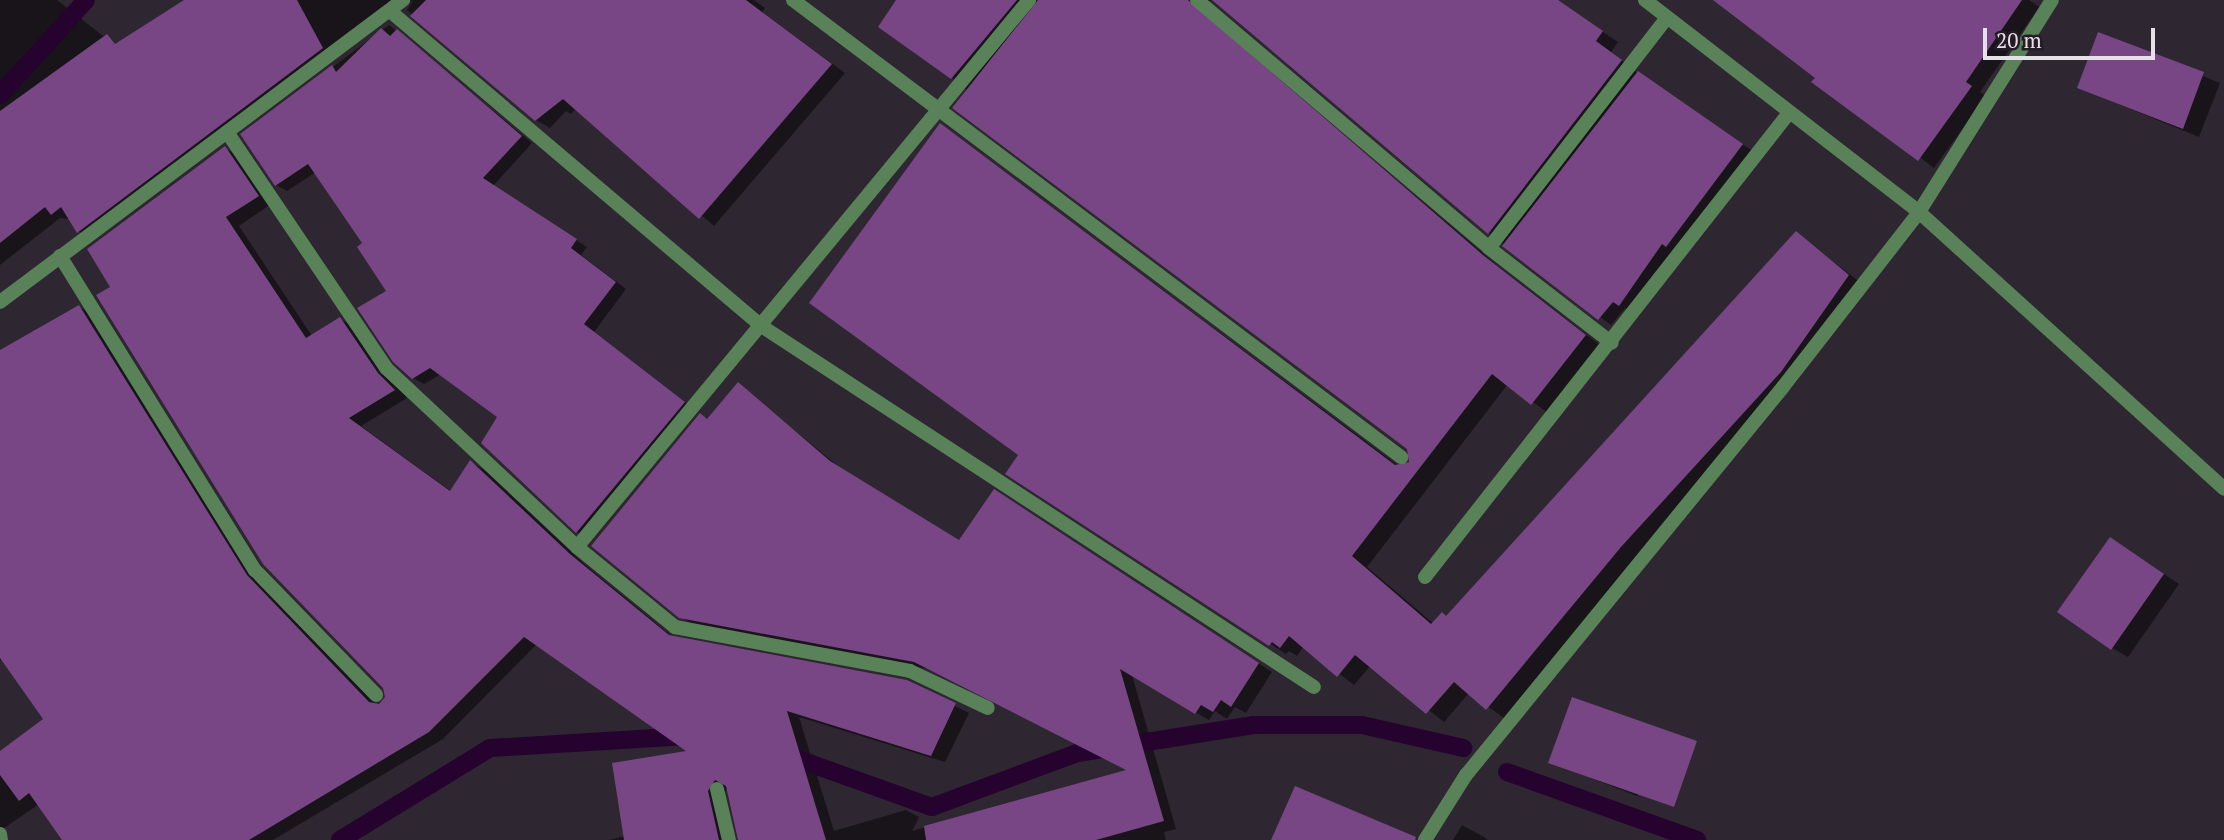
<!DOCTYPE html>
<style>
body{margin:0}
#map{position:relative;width:2224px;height:840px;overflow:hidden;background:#2e2631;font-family:"PT Serif",serif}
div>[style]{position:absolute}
.shadow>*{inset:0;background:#0007}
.stream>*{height:18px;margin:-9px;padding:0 9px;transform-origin:9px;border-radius:9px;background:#26022e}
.building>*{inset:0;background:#784685}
.street>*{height:14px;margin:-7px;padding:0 7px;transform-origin:7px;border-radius:7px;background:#598258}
span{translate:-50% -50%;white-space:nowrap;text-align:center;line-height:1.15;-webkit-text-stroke:6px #241c27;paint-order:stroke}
.scale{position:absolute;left:1983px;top:28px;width:172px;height:32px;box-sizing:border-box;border:4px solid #e6e0e7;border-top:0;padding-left:9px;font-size:21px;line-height:24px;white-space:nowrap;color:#e6e0e7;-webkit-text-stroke:5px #241c27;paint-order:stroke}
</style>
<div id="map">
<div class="shadow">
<div style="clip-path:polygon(0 0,57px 0,116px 46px,221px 0,413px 0,92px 239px,78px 231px,70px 219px,60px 218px,0 265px)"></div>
<div style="clip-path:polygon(413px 0,754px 0,765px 8px,762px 12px,845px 73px,714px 226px,576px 108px,571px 114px,566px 111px,550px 128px,536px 120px,407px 10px)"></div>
<div style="clip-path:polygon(898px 0,1211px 0,1203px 7px,1207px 19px,1499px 267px,1601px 346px,1548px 413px,1508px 384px,1367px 567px,1434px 624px,1447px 617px,1796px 233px,1865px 286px,1797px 381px,1637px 556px,1504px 718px,1469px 693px,1444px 722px,1371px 665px,1354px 685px,1304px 646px,1297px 656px,1289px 651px,1286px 654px,1007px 473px,1020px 455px,941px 125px,1400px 467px,1412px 459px,1408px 448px,952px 78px)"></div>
<div style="clip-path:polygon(1215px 0,1555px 0,1618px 42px,1611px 52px,1636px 72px,1754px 152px,1631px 311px,1625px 308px,1611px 325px,1489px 233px)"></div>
<div style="clip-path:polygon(1715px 0,2029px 0,2039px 7px,1980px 92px,1986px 96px,1934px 168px)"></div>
<div style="clip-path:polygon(389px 25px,532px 143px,493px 186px,587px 247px,581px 255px,626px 289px,594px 332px,694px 409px,588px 538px,577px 532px,500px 417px,441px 374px,424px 384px,413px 378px,388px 291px,365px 244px,316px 172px,287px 191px,276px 185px,242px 135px)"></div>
<div style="clip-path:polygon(2099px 34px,2220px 83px,2199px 137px,2079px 88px)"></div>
<div style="clip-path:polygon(225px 148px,238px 156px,271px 204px,239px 226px,312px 336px,340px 319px,354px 327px,407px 398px,361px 426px,452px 492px,471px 462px,484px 470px,584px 564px,674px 638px,906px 682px,969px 713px,945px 762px,799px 717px,834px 831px,906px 810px,919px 817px,912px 831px,1129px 771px,929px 669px,695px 625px,680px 617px,708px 420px,738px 384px,844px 471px,960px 542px,1008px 500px,1272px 672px,1246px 713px,1235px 707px,1227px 719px,1215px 711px,1209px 720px,1132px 675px,1176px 829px,1164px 832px,1166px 840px,739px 840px,728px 787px,721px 799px,730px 840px,609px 840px,625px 836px,690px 752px,537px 644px,443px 739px,273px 840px,64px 840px,39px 804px,0 831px,0 753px,45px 720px,3px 659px,0 661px,0 352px,79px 307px,93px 315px,260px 585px,378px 707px,387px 699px,385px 687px,112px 288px)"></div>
<div style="clip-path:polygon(2111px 539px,2179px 584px,2128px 657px,2112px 648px)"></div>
<div style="clip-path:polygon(1673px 738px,1637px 796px,1550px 762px)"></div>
<div style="clip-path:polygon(1462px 825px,1484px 837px,1488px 840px,1453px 840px)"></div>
</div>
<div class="stream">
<div style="left:0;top:95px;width:128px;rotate:-47.8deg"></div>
<div style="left:781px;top:753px;width:160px;rotate:19.7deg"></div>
<div style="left:932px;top:807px;width:155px;rotate:-20.4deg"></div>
<div style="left:1077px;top:753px;width:179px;rotate:-9deg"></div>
<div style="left:1254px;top:725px;width:108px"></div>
<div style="left:1362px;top:725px;width:104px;rotate:12.8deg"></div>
<div style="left:1507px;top:772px;width:202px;rotate:19.7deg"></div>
<div style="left:340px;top:840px;width:176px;rotate:-31.5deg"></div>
<div style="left:490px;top:748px;width:198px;rotate:-3.5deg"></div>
</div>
<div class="building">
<div style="clip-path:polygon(184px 0,297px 0,323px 48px,77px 233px,61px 207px,51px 215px,45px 207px,0 243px,0 111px,107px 34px,115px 44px)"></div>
<div style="clip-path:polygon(426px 0,746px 0,832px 64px,699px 219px,563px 99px,535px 121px,410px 16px)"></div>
<div style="clip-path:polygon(896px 0,1017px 0,951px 79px,878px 27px)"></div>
<div style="clip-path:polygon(1038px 0,1188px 0,1483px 255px,1586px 335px,1531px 405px,1492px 374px,1352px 556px,1431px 624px,1442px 612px,1446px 616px,1796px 231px,1849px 275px,1781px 372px,1621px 547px,1486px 710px,1454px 682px,1426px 714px,1355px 655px,1337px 677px,1289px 636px,1280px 648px,1272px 642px,1269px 646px,1005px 474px,1018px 455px,809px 303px,940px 123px,1395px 465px,1409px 462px,1407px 449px,952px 108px)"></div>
<div style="clip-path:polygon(1212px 0,1558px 0,1603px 31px,1596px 41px,1622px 60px,1488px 234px)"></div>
<div style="clip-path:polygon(1713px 0,2022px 0,1966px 82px,1972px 86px,1918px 161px,1811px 82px,1815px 78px)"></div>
<div style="clip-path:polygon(381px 28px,390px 36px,397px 29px,522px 136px,483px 178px,577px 239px,571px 248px,616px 282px,584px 324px,685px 402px,576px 533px,481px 443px,497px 417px,430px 368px,412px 379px,393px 362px,357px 308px,386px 291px,357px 247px,362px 243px,308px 164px,275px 186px,240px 134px,332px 65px,336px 72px)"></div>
<div style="clip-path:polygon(2098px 32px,2204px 72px,2183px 129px,2077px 88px)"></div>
<div style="clip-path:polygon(1638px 71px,1743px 144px,1666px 247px,1662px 244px,1619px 306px,1613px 302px,1598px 320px,1502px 246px)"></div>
<div style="clip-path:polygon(225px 146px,259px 196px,226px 217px,306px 338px,340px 317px,378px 373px,395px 390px,349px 418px,450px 491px,470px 460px,570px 554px,669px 635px,907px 680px,956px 703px,931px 756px,787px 711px,826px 840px,738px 840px,726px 786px,715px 780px,708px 791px,719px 840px,624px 840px,612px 763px,686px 751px,524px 637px,429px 732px,249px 840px,62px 840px,29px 793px,19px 801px,0 775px,0 751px,43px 719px,0 658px,0 350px,79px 305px,247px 575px,369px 702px,379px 704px,385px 697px,383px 688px,263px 564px,96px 295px,110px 287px,87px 249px)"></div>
<div style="clip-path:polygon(738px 382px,830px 461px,959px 540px,994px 489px,1259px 663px,1231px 707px,1221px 700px,1213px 712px,1201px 705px,1195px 714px,1120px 669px,1164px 821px,1096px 840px,926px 840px,924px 826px,1126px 770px,914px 662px,679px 618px,591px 546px,700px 413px,707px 419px)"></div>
<div style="clip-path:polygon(2110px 537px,2164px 574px,2111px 650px,2057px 612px)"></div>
<div style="clip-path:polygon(1572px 697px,1697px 741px,1674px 807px,1548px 763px)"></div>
<div style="clip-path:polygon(1295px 786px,1416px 837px,1415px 840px,1271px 840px)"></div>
</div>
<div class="street">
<div style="left:793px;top:0;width:761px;rotate:36.93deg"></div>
<div style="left:1197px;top:0;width:383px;rotate:40.3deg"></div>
<div style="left:1489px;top:248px;width:155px;rotate:37.7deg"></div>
<div style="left:1645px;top:0;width:346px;rotate:37.7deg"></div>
<div style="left:1919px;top:212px;width:412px;rotate:42.2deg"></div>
<div style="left:390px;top:11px;width:489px;rotate:40.3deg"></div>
<div style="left:763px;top:327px;width:658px;rotate:33.16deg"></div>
<div style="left:227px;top:132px;width:285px;rotate:56deg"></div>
<div style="left:386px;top:368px;width:262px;rotate:43.1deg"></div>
<div style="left:577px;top:547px;width:127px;rotate:39.2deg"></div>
<div style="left:675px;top:627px;width:239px;rotate:10.6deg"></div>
<div style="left:910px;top:671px;width:86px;rotate:25.4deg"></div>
<div style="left:1489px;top:248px;width:289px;rotate:-52.3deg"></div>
<div style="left:60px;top:256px;width:370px;rotate:58.2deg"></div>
<div style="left:255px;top:570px;width:174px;rotate:45.9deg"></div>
<div style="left:0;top:302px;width:504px;rotate:-36.85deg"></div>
<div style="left:577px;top:547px;width:710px;rotate:-50.43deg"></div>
<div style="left:1425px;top:577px;width:590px;rotate:-51.89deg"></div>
<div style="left:717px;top:789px;width:52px;rotate:76.8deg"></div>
<div style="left:0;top:834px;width:6px;rotate:81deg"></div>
<div style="left:1425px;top:840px;width:77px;rotate:-57.8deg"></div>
<div style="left:1466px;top:775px;width:501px;rotate:-50.75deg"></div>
<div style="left:1783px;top:387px;width:222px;rotate:-52.1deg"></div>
<div style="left:1919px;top:212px;width:250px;rotate:-57.9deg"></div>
</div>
<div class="scale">20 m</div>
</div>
